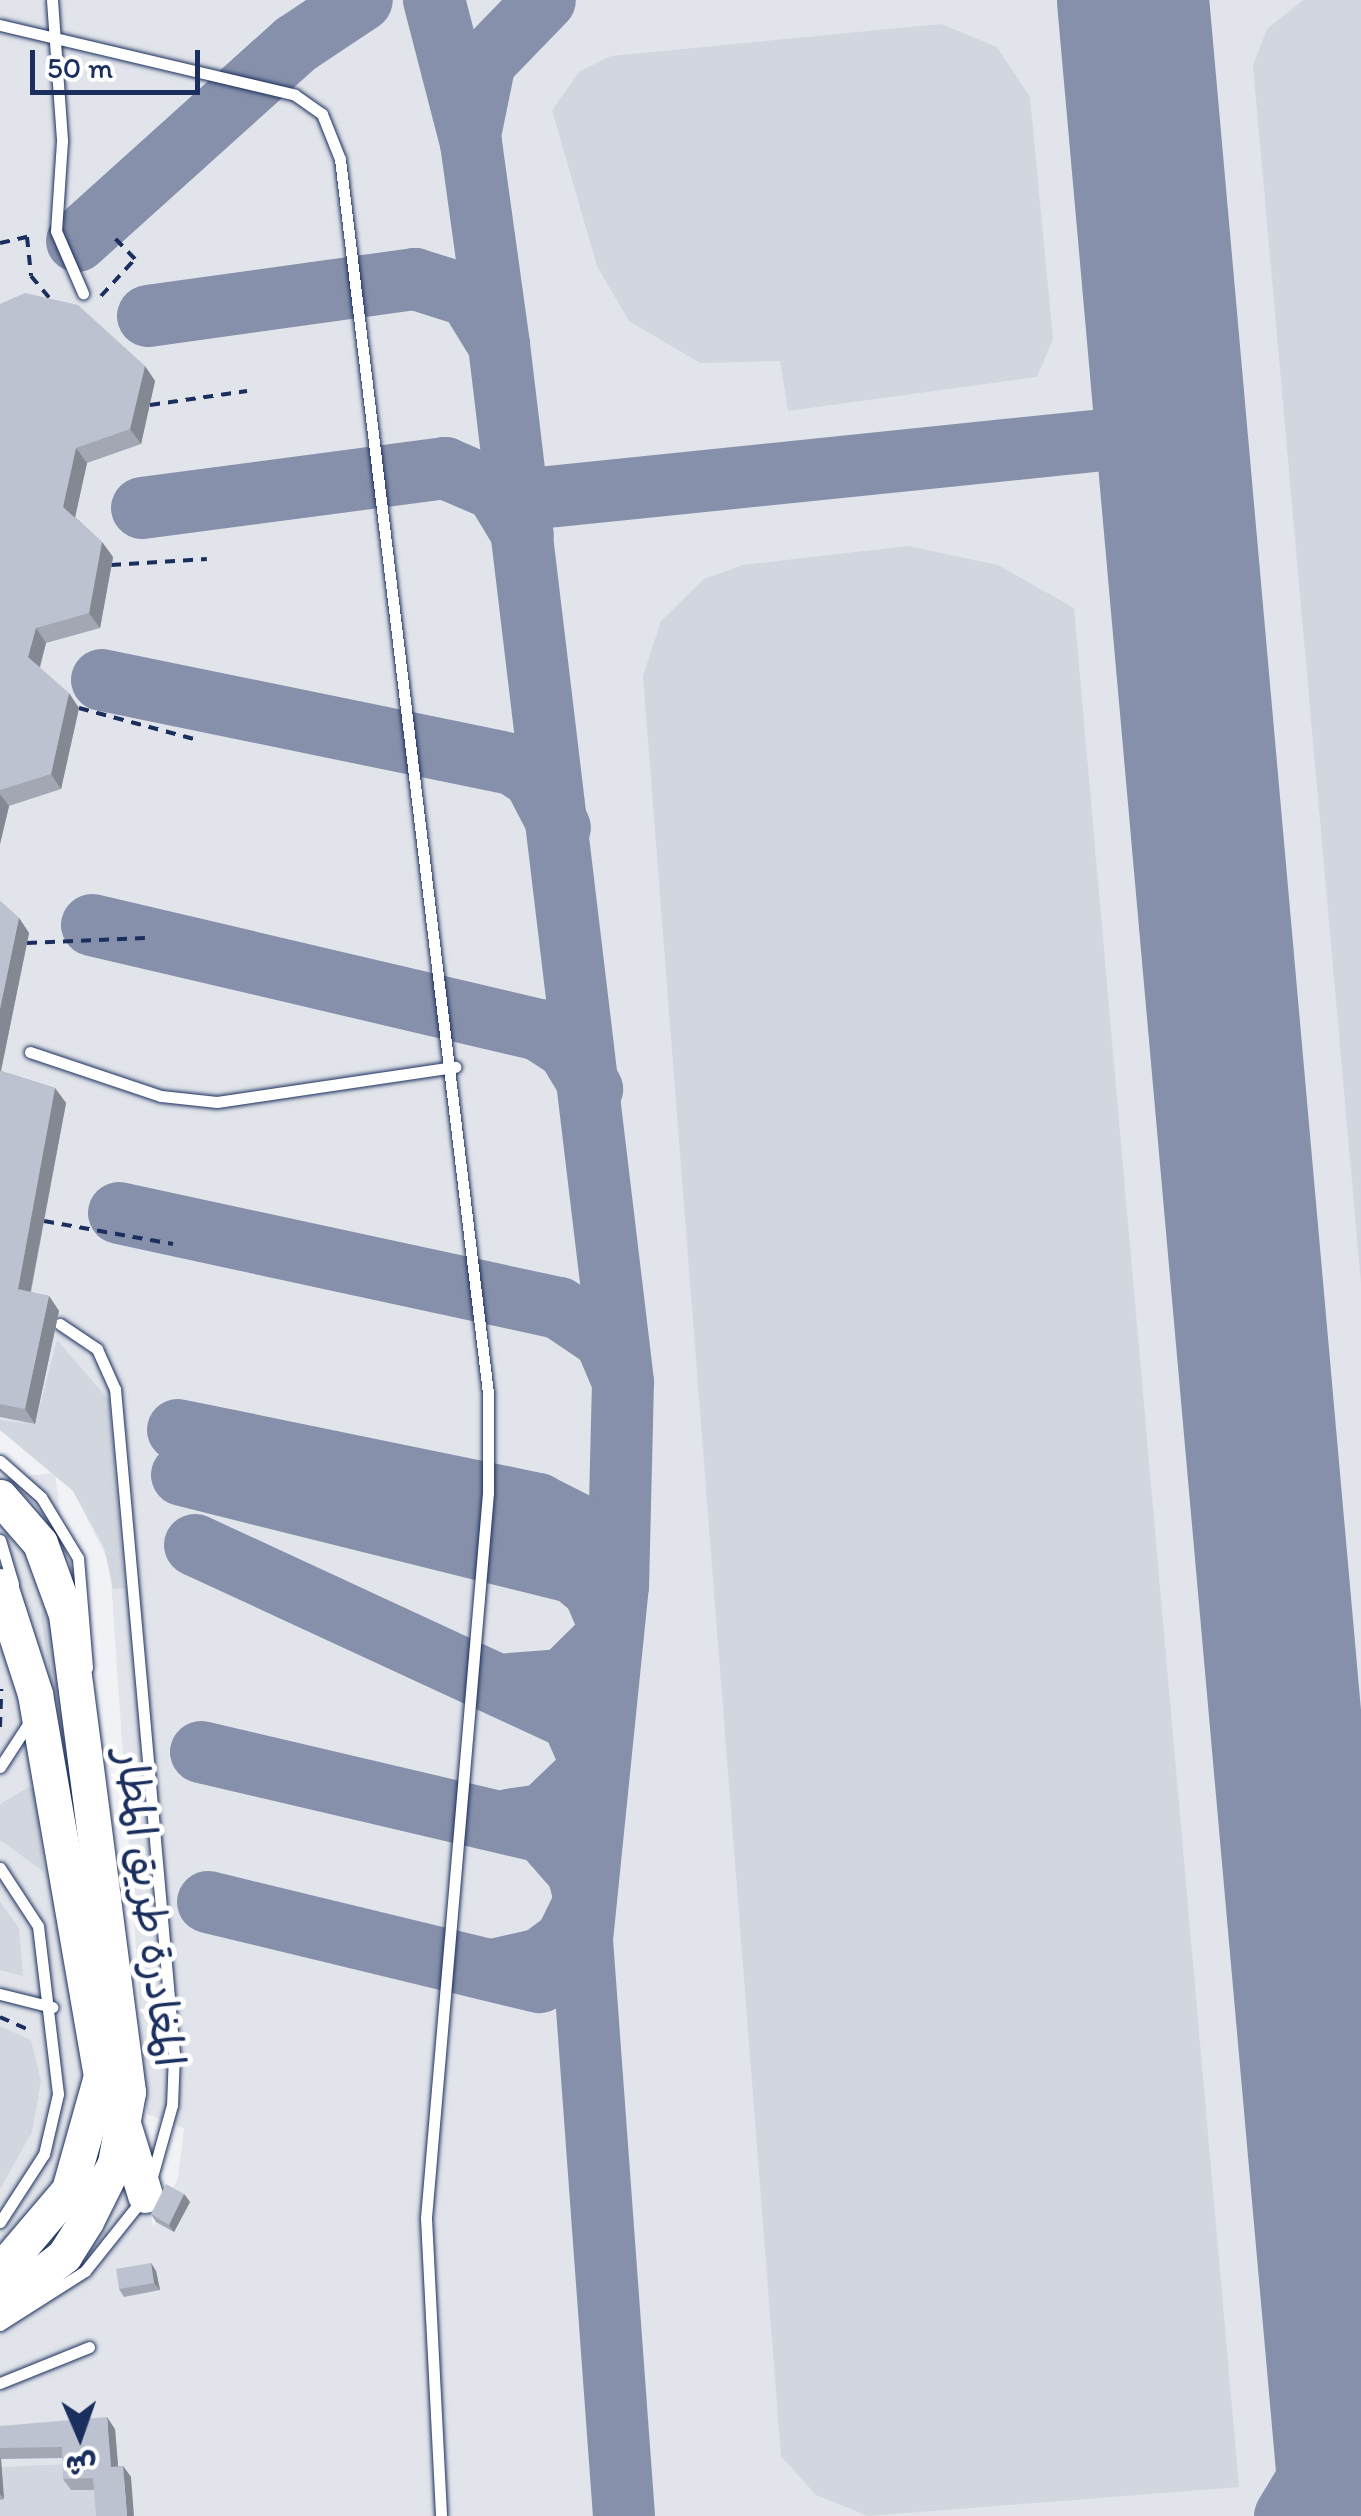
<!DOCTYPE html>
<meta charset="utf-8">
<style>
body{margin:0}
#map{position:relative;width:1361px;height:2516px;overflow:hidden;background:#f1f2f5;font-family:Itim,"Playpen Sans Arabic",sans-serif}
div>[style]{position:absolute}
.built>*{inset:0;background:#e1e4ea}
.green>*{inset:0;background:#d2d6df}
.taxiway>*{height:62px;margin:-31px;padding:0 31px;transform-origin:31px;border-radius:31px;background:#8690aa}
.runway>*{height:152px;margin:-76px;padding:0 76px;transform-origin:76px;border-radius:76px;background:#8690aa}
.path>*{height:4px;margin-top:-2px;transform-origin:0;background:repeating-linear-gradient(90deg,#1b2f5e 0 10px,transparent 0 18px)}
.roads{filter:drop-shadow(0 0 2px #1b2f5e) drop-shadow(0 0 2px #1b2f5e)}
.lane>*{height:11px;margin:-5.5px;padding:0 5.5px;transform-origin:5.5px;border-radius:5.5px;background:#fff}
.primary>*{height:35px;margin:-17.5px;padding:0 17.5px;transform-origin:17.5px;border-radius:17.5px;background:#fff}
.wall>*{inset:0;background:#a2a7b3}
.shaded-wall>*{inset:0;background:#848892}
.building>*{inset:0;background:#bcc2d0}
span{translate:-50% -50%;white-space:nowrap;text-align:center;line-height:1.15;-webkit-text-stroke:10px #fff;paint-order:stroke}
.street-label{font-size:42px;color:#1b2f5e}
.north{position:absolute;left:30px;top:2386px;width:100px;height:100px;-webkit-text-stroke:8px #fff;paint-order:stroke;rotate:178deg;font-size:28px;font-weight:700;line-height:40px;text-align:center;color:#1b2f5e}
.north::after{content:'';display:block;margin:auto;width:35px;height:45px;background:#1b2f5e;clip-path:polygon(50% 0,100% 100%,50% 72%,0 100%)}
.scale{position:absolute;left:30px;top:50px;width:170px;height:45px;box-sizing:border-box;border:5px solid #1b2f5e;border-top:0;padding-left:12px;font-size:30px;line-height:35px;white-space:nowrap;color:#1b2f5e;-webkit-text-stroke:8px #fff;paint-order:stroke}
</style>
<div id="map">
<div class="built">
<div style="clip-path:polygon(0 0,1361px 0,1361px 2516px,0 2516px,0 1479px,55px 1473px,153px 2227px,178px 2179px,184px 2128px,147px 2114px,110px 1564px,73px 1491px,46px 1461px,0 1430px)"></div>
</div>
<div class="green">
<div style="clip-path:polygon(1303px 0,1361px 0,1361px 1283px,1253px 65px,1267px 29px)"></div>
<div style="clip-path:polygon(941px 24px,997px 47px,1030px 97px,1053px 339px,1037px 377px,788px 411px,780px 361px,700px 363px,629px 321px,597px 266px,552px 110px,579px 72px,611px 56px)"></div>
<div style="clip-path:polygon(908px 546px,998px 565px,1074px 608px,1239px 2487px,868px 2516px,816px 2495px,781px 2456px,643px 676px,661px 621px,704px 579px,743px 565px)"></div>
<div style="clip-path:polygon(57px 1340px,109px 1400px,124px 1588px,113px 1589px,104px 1547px,73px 1491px,0 1430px,0 1420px,35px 1424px)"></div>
<div style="clip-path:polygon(48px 1605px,87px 1882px,60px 1754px,41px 1614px)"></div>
<div style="clip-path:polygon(29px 1787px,34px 1789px,44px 1872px,0 1840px,0 1804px)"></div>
<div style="clip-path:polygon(0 1902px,19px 1928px,23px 1976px,0 1970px)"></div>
<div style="clip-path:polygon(0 2026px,31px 2040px,41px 2081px,32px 2132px,0 2189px)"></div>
<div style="clip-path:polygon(95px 2463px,97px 2516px,0 2516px,0 2467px)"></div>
</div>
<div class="taxiway">
<div style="left:434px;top:0;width:148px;rotate:75.5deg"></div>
<div style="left:471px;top:143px;width:204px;rotate:82.1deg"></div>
<div style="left:499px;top:345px;width:1044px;rotate:83.18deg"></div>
<div style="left:623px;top:1382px;width:203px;rotate:91.4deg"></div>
<div style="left:618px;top:1585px;width:357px;rotate:95.8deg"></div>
<div style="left:582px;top:1940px;width:578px;rotate:85.83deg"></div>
<div style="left:1102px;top:0;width:77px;rotate:63.8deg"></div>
<div style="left:1136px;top:69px;width:109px;rotate:83.1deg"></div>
<div style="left:471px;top:130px;width:69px;rotate:-78.4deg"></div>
<div style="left:485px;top:62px;width:86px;rotate:-45.9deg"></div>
<div style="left:77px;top:241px;width:295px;rotate:-42deg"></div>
<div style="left:296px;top:44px;width:79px;rotate:-33.7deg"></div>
<div style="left:148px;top:316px;width:270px;rotate:-7.9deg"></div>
<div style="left:415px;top:279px;width:57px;rotate:17.5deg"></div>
<div style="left:469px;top:296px;width:57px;rotate:58.5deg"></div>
<div style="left:519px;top:500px;width:656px;rotate:-5.86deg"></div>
<div style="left:142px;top:508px;width:306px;rotate:-7.5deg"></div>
<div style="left:445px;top:468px;width:56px;rotate:23.3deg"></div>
<div style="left:496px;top:490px;width:52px;rotate:59deg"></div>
<div style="left:102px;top:680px;width:419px;rotate:11.6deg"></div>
<div style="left:513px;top:764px;width:25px;rotate:34deg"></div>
<div style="left:534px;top:778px;width:56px;rotate:62.5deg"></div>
<div style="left:92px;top:925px;width:459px;rotate:13.2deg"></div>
<div style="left:539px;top:1030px;width:35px;rotate:33deg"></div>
<div style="left:568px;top:1049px;width:47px;rotate:59deg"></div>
<div style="left:119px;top:1213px;width:450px;rotate:12.2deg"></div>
<div style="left:559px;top:1308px;width:55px;rotate:34deg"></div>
<div style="left:605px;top:1339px;width:43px;rotate:67deg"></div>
<div style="left:178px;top:1430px;width:368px;rotate:11.6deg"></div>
<div style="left:538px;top:1504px;width:64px;rotate:27deg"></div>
<div style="left:595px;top:1533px;width:57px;rotate:66.1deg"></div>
<div style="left:182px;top:1475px;width:404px;rotate:14deg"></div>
<div style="left:574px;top:1573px;width:26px;rotate:40deg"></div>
<div style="left:594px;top:1590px;width:46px;rotate:66.8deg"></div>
<div style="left:612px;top:1632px;width:69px;rotate:135.6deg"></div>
<div style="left:563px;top:1680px;width:53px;rotate:175.7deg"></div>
<div style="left:195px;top:1545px;width:415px;rotate:24.8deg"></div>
<div style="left:572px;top:1719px;width:52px;rotate:66.4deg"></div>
<div style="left:593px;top:1767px;width:69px;rotate:136.2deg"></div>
<div style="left:543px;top:1815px;width:35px;rotate:172deg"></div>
<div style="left:201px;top:1752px;width:351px;rotate:13.2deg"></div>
<div style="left:543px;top:1832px;width:53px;rotate:48.8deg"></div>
<div style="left:578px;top:1872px;width:30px;rotate:76deg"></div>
<div style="left:585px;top:1901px;width:43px;rotate:116deg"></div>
<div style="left:566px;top:1940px;width:31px;rotate:143deg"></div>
<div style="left:541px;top:1959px;width:45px;rotate:167.2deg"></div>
<div style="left:208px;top:1902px;width:341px;rotate:13.6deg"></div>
<div style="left:1285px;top:2516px;width:93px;rotate:-59deg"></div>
<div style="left:1333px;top:2436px;width:91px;rotate:-85deg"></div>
</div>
<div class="runway">
<div style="left:1133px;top:0;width:2526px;rotate:84.93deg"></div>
</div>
<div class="path">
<div style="left:0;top:243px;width:28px;rotate:-13deg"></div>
<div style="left:27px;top:237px;width:39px;rotate:84deg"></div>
<div style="left:31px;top:276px;width:34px;rotate:50deg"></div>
<div style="left:101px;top:296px;width:50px;rotate:-47.4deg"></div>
<div style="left:135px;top:259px;width:33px;rotate:-134deg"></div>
<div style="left:150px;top:405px;width:98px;rotate:-8.2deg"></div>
<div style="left:111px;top:565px;width:96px;rotate:-3.6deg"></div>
<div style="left:79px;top:708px;width:119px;rotate:15.1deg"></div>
<div style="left:27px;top:943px;width:118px;rotate:-2.4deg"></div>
<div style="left:44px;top:1221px;width:131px;rotate:10.1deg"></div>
<div style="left:0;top:1727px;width:38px;rotate:-88deg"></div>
<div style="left:0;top:2017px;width:35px;rotate:24deg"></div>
</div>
<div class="roads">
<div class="lane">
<div style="left:52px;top:0;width:141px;rotate:85.9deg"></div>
<div style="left:62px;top:141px;width:90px;rotate:93.8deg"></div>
<div style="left:56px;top:231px;width:68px;rotate:66.5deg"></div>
<div style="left:0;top:25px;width:303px;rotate:13.3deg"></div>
<div style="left:295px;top:95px;width:33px;rotate:35deg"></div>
<div style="left:322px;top:114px;width:48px;rotate:68.2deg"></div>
<div style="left:340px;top:159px;width:1242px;rotate:83.16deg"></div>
<div style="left:488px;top:1392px;width:101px;rotate:90deg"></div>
<div style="left:488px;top:1493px;width:728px;rotate:94.89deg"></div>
<div style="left:426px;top:2218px;width:298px;rotate:87.1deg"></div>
<div style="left:30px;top:1052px;width:138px;rotate:18.6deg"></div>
<div style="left:161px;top:1096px;width:56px;rotate:6.1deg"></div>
<div style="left:217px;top:1102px;width:241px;rotate:-8.4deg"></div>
<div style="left:60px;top:1324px;width:45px;rotate:34deg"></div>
<div style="left:97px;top:1349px;width:44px;rotate:65.8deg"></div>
<div style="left:115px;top:1389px;width:668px;rotate:84.93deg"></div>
<div style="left:174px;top:2054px;width:51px;rotate:92.2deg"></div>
<div style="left:172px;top:2105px;width:78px;rotate:105.6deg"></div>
<div style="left:0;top:1461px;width:55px;rotate:41.3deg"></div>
<div style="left:41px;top:1497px;width:71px;rotate:58.8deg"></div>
<div style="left:78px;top:1558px;width:110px;rotate:85.3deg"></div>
<div style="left:0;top:1540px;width:46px;rotate:73.5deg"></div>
<div style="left:0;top:1767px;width:55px;rotate:-56.9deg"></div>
<div style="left:0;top:1868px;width:69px;rotate:56.8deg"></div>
<div style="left:38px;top:1926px;width:169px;rotate:83.2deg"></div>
<div style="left:58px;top:2094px;width:62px;rotate:103.1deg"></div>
<div style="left:44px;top:2154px;width:81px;rotate:122.9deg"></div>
<div style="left:0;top:1994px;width:54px;rotate:14deg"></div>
<div style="left:0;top:2325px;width:101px;rotate:-32.4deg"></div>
<div style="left:85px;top:2271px;width:95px;rotate:-51.4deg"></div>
<div style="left:0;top:2383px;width:96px;rotate:-22deg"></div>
</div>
<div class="primary">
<div style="left:0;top:1497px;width:61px;rotate:49deg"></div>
<div style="left:40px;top:1543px;width:76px;rotate:69.9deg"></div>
<div style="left:66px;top:1614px;width:482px;rotate:82.6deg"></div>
<div style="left:128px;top:2092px;width:72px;rotate:100.4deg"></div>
<div style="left:115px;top:2163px;width:65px;rotate:116.6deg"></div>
<div style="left:86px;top:2221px;width:41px;rotate:122.2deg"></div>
<div style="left:64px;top:2256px;width:81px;rotate:142.6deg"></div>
<div style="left:0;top:1586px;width:114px;rotate:72deg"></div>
<div style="left:35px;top:1694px;width:388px;rotate:80.2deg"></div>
<div style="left:101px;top:2076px;width:118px;rotate:105.7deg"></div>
<div style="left:69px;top:2190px;width:106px;rotate:130.4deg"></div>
<div style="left:125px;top:2130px;width:68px;rotate:72.9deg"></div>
</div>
</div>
<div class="wall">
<div style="clip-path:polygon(0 304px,145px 366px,155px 381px,141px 444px,87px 463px,75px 517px,102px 542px,113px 557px,100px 628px,46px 643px,40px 668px,79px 708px,61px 789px,9px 806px,0 844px)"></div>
<div style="clip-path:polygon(0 901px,19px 918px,29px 933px,1px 1071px,55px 1088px,66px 1103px,31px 1292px,49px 1296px,59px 1311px,35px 1424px,0 1417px)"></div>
<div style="clip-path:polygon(184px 2194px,190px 2202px,174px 2232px,156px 2222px,151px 2214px)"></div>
<div style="clip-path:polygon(151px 2263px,156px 2271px,160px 2290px,124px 2297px,119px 2289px)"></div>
<div style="clip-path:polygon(0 2426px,115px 2429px,118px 2466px,123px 2466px,131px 2477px,94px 2490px,71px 2490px,63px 2479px,63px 2458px,1px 2459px,4px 2499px,0 2500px)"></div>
</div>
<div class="shaded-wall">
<div style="clip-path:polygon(145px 366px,155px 381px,141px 444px,130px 429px)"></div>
<div style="clip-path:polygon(76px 448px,87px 463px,74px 522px,63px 507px)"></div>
<div style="clip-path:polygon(102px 542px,113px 557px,100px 628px,89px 613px)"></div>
<div style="clip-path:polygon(36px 628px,46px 643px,38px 672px,28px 657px)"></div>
<div style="clip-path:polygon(69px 693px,79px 708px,61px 789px,51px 774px)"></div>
<div style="clip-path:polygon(0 794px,9px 806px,0 844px)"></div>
<div style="clip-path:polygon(19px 918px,29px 933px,0 1075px,0 1009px)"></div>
<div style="clip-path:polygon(55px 1088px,66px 1103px,28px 1304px,18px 1289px)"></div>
<div style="clip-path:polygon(49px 1296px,59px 1311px,35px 1424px,25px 1409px)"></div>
<div style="clip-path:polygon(184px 2194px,190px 2202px,174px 2232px,169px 2225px)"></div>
<div style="clip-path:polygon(151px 2263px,156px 2271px,160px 2290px,154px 2283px)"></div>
<div style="clip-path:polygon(107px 2417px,115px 2429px,119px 2478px,111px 2467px)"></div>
<div style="clip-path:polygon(0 2458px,1px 2459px,4px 2499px,0 2494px)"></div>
<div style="clip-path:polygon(123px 2466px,131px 2477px,134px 2516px,127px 2516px)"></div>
</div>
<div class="building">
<div style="clip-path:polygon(25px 293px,78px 305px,145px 366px,130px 429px,76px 448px,63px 507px,102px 542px,89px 613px,36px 628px,28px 657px,69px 693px,51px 774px,0 790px,0 304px)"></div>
<div style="clip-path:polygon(0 901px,19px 918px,0 1009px)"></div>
<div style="clip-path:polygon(0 1071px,55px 1088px,18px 1289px,49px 1296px,25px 1409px,0 1404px)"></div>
<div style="clip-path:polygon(166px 2184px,184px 2194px,169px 2225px,151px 2214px)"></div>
<div style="clip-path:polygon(151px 2263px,154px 2283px,119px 2289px,116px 2269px)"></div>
<div style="clip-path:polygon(107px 2417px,111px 2467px,123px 2466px,127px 2516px,96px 2516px,93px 2478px,63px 2479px,62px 2447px,0 2448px,0 2426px)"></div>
</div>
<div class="street-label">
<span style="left:150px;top:1908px;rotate:83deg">المغادرة طريق المطار</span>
</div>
<div class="north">ش</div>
<div class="scale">50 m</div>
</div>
